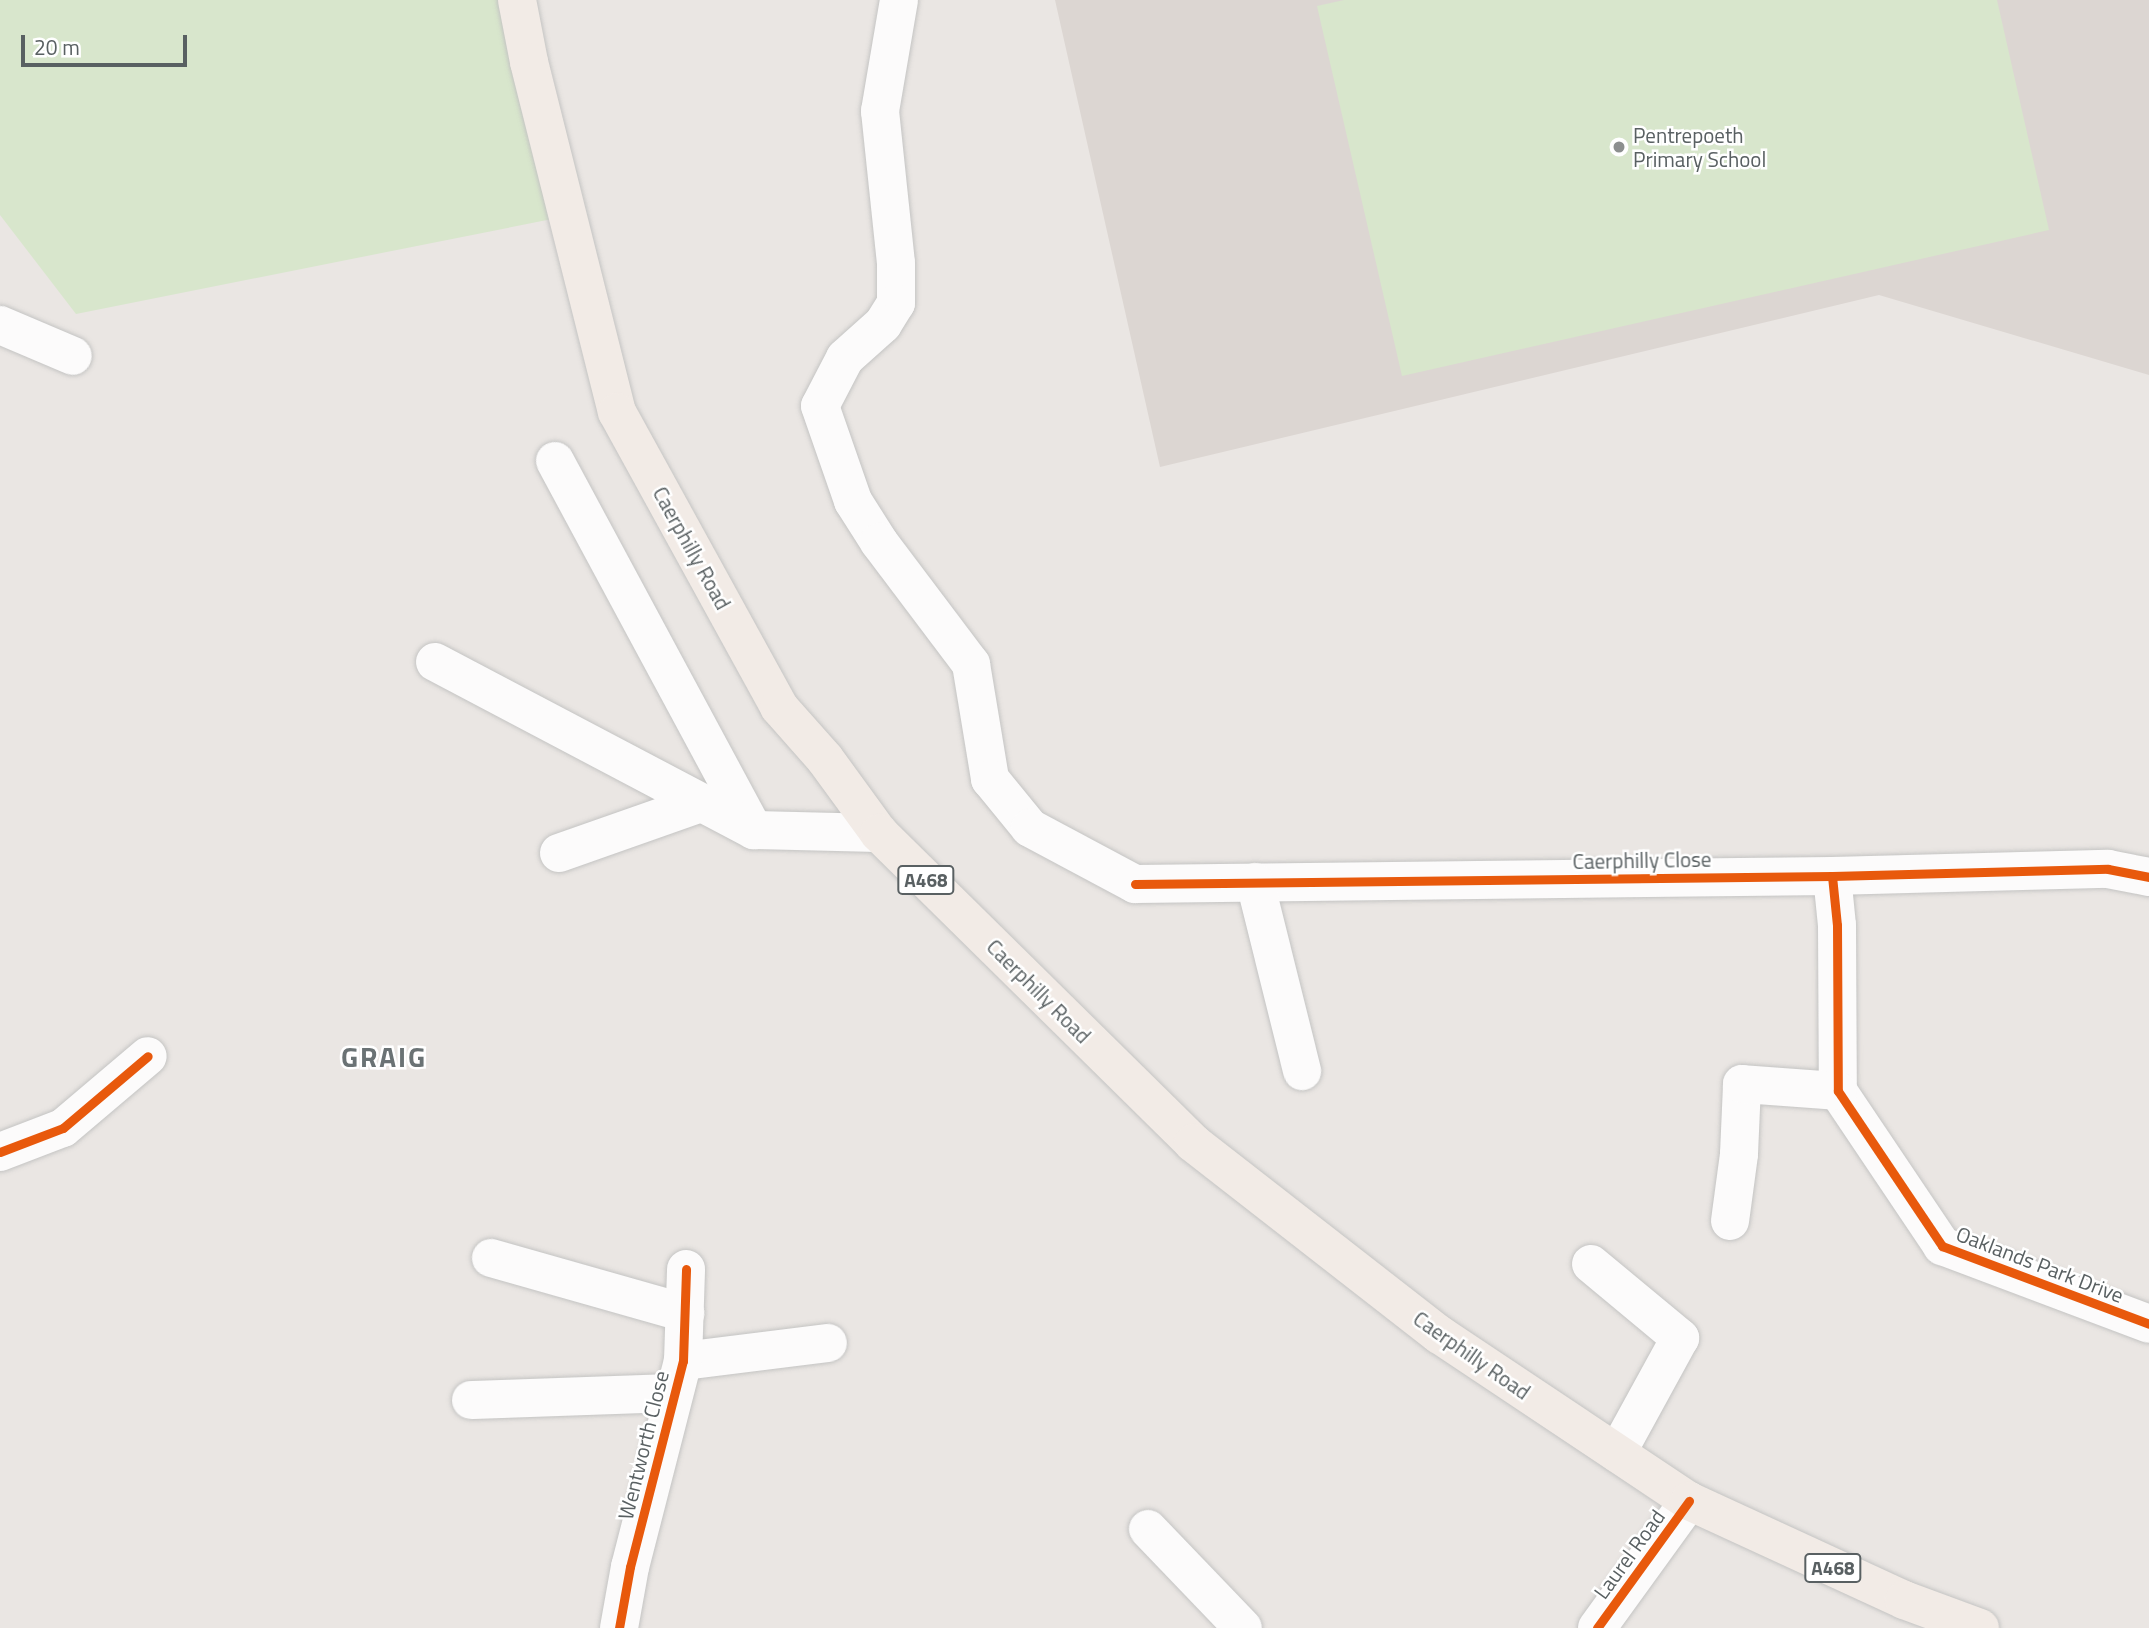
<!DOCTYPE html>
<style>
body{margin:0}
#map{position:relative;width:2149px;height:1628px;overflow:hidden;background:#eae6e3;font-family:"Titillium Web",sans-serif}
div>[style]{position:absolute}
.education>*{inset:0;background:#dcd6d2}
.green>*{inset:0;background:#d8e6cc}
.roads{filter:drop-shadow(0 0 2px #c4c4c3) drop-shadow(0 0 2px #c4c4c3)}
.minor>*{height:38px;margin:-19px;padding:0 19px;transform-origin:19px;border-radius:19px;background:#fcfbfb}
.major>*{height:38px;margin:-19px;padding:0 19px;transform-origin:19px;border-radius:19px;background:#f2ebe6}
.cycleway>*{height:9px;margin:-4.5px;padding:0 4.5px;transform-origin:4.5px;border-radius:4.5px;background:#e8590c}
.dots>*{width:19px;height:19px;translate:-50% -50%;box-sizing:border-box;border:4px solid #fff;border-radius:50%}
span{translate:-50% -50%;white-space:nowrap;text-align:center;line-height:1.15;-webkit-text-stroke:5px #fff;paint-order:stroke}
.shield-label span{padding:2px 5px;background:#fff;border:2px solid;border-radius:5px;-webkit-text-stroke-width:0}
.shield-label{font-size:19px;color:#596062;font-weight:700}
.poi-label{font-size:21px;color:#596062}
.left{translate:0 -50%;text-align:left}
.street-label{font-size:21px;color:#596062}
.district-label{font-size:28px;color:#6a7274;font-weight:700;letter-spacing:2px}
.scale{position:absolute;left:21px;top:35px;width:166px;height:32px;box-sizing:border-box;border:4px solid #596062;border-top:0;padding-left:9px;font-size:21px;line-height:24px;white-space:nowrap;color:#596062;-webkit-text-stroke:5px #fff;paint-order:stroke}
</style>
<div id="map">
<div class="education">
<div style="clip-path:polygon(1055px 0,2149px 0,2149px 375px,1879px 295px,1160px 467px)"></div>
</div>
<div class="green">
<div style="clip-path:polygon(0 0,517px 0,567px 216px,76px 314px,0 215px)"></div>
<div style="clip-path:polygon(1344px 0,1997px 0,2049px 230px,1402px 376px,1317px 6px)"></div>
</div>
<div class="roads">
<div class="minor">
<div style="left:899px;top:0;width:113px;rotate:99.7deg"></div>
<div style="left:880px;top:111px;width:153px;rotate:84deg"></div>
<div style="left:896px;top:263px;width:40px;rotate:90deg"></div>
<div style="left:896px;top:303px;width:25px;rotate:122deg"></div>
<div style="left:883px;top:324px;width:51px;rotate:138.2deg"></div>
<div style="left:845px;top:358px;width:54px;rotate:117.5deg"></div>
<div style="left:820px;top:406px;width:101px;rotate:70.8deg"></div>
<div style="left:853px;top:501px;width:49px;rotate:57.6deg"></div>
<div style="left:879px;top:542px;width:153px;rotate:53deg"></div>
<div style="left:971px;top:664px;width:117px;rotate:80.6deg"></div>
<div style="left:990px;top:779px;width:63px;rotate:50.8deg"></div>
<div style="left:1030px;top:828px;width:119px;rotate:28.1deg"></div>
<div style="left:1135px;top:884px;width:697px;rotate:-0.66deg"></div>
<div style="left:1832px;top:876px;width:276px;rotate:-1.5deg"></div>
<div style="left:2108px;top:869px;width:42px;rotate:11deg"></div>
<div style="left:0;top:325px;width:79px;rotate:23deg"></div>
<div style="left:555px;top:461px;width:419px;rotate:61.7deg"></div>
<div style="left:754px;top:830px;width:125px;rotate:1.4deg"></div>
<div style="left:435px;top:662px;width:361px;rotate:27.8deg"></div>
<div style="left:559px;top:853px;width:151px;rotate:-19.4deg"></div>
<div style="left:1832px;top:876px;width:49px;rotate:84.2deg"></div>
<div style="left:1837px;top:925px;width:166px;rotate:89.7deg"></div>
<div style="left:1838px;top:1091px;width:187px;rotate:56.1deg"></div>
<div style="left:1942px;top:1246px;width:221px;rotate:20.6deg"></div>
<div style="left:1255px;top:882px;width:195px;rotate:76deg"></div>
<div style="left:0;top:1152px;width:67px;rotate:-20.9deg"></div>
<div style="left:63px;top:1128px;width:111px;rotate:-40.3deg"></div>
<div style="left:1730px;top:1221px;width:68px;rotate:-82.3deg"></div>
<div style="left:1739px;top:1154px;width:70px;rotate:-87.5deg"></div>
<div style="left:1742px;top:1084px;width:96px;rotate:4.2deg"></div>
<div style="left:491px;top:1258px;width:202px;rotate:15.8deg"></div>
<div style="left:1591px;top:1264px;width:116px;rotate:39.7deg"></div>
<div style="left:1680px;top:1338px;width:131px;rotate:118.7deg"></div>
<div style="left:683px;top:1361px;width:146px;rotate:-7.1deg"></div>
<div style="left:471px;top:1400px;width:203px;rotate:-2deg"></div>
<div style="left:1148px;top:1529px;width:137px;rotate:46.2deg"></div>
<div style="left:619px;top:1628px;width:62px;rotate:-79.8deg"></div>
<div style="left:630px;top:1567px;width:213px;rotate:-75.6deg"></div>
<div style="left:683px;top:1361px;width:92px;rotate:-88.1deg"></div>
<div style="left:1597px;top:1628px;width:157px;rotate:-54.1deg"></div>
</div>
<div class="major">
<div style="left:517px;top:0;width:63px;rotate:79deg"></div>
<div style="left:529px;top:62px;width:361px;rotate:75.9deg"></div>
<div style="left:617px;top:412px;width:337px;rotate:61.2deg"></div>
<div style="left:779px;top:707px;width:69px;rotate:48.5deg"></div>
<div style="left:825px;top:759px;width:92px;rotate:53.9deg"></div>
<div style="left:879px;top:833px;width:441px;rotate:44.6deg"></div>
<div style="left:1193px;top:1143px;width:313px;rotate:37.9deg"></div>
<div style="left:1440px;top:1335px;width:299px;rotate:33.7deg"></div>
<div style="left:1689px;top:1501px;width:237px;rotate:24.7deg"></div>
<div style="left:1904px;top:1600px;width:81px;rotate:20.2deg"></div>
</div>
</div>
<div class="cycleway">
<div style="left:1832px;top:876px;width:49px;rotate:84.2deg"></div>
<div style="left:1837px;top:925px;width:166px;rotate:89.7deg"></div>
<div style="left:1838px;top:1091px;width:187px;rotate:56.1deg"></div>
<div style="left:1942px;top:1246px;width:221px;rotate:20.6deg"></div>
<div style="left:1135px;top:884px;width:697px;rotate:-0.66deg"></div>
<div style="left:1832px;top:876px;width:276px;rotate:-1.5deg"></div>
<div style="left:2108px;top:869px;width:42px;rotate:11deg"></div>
<div style="left:0;top:1152px;width:67px;rotate:-20.9deg"></div>
<div style="left:63px;top:1128px;width:111px;rotate:-40.3deg"></div>
<div style="left:619px;top:1628px;width:62px;rotate:-79.8deg"></div>
<div style="left:630px;top:1567px;width:213px;rotate:-75.6deg"></div>
<div style="left:683px;top:1361px;width:92px;rotate:-88.1deg"></div>
<div style="left:1597px;top:1628px;width:157px;rotate:-54.1deg"></div>
</div>
<div class="dots">
<div style="left:1619px;top:147px;background:#8c8f8f"></div>
</div>
<div class="shield-label">
<span style="left:926px;top:880px">A468</span>
<span style="left:1833px;top:1568px">A468</span>
</div>
<div class="poi-label">
<span class="left" style="left:1633px;top:147px">Pentrepoeth<br>Primary School</span>
</div>
<div class="street-label">
<span style="left:692px;top:548px;rotate:61deg">Caerphilly Road</span>
<span style="left:1642px;top:860px;rotate:-1deg">Caerphilly Close</span>
<span style="left:1039px;top:991px;rotate:45deg">Caerphilly Road</span>
<span style="left:2040px;top:1264px;rotate:21deg">Oaklands Park Drive</span>
<span style="left:1472px;top:1355px;rotate:35deg">Caerphilly Road</span>
<span style="left:643px;top:1445px;rotate:-76deg">Wentworth Close</span>
<span style="left:1629px;top:1554px;rotate:-54deg">Laurel Road</span>
</div>
<div class="district-label">
<span style="left:384px;top:1057px">GRAIG</span>
</div>
<div class="scale">20 m</div>
</div>
